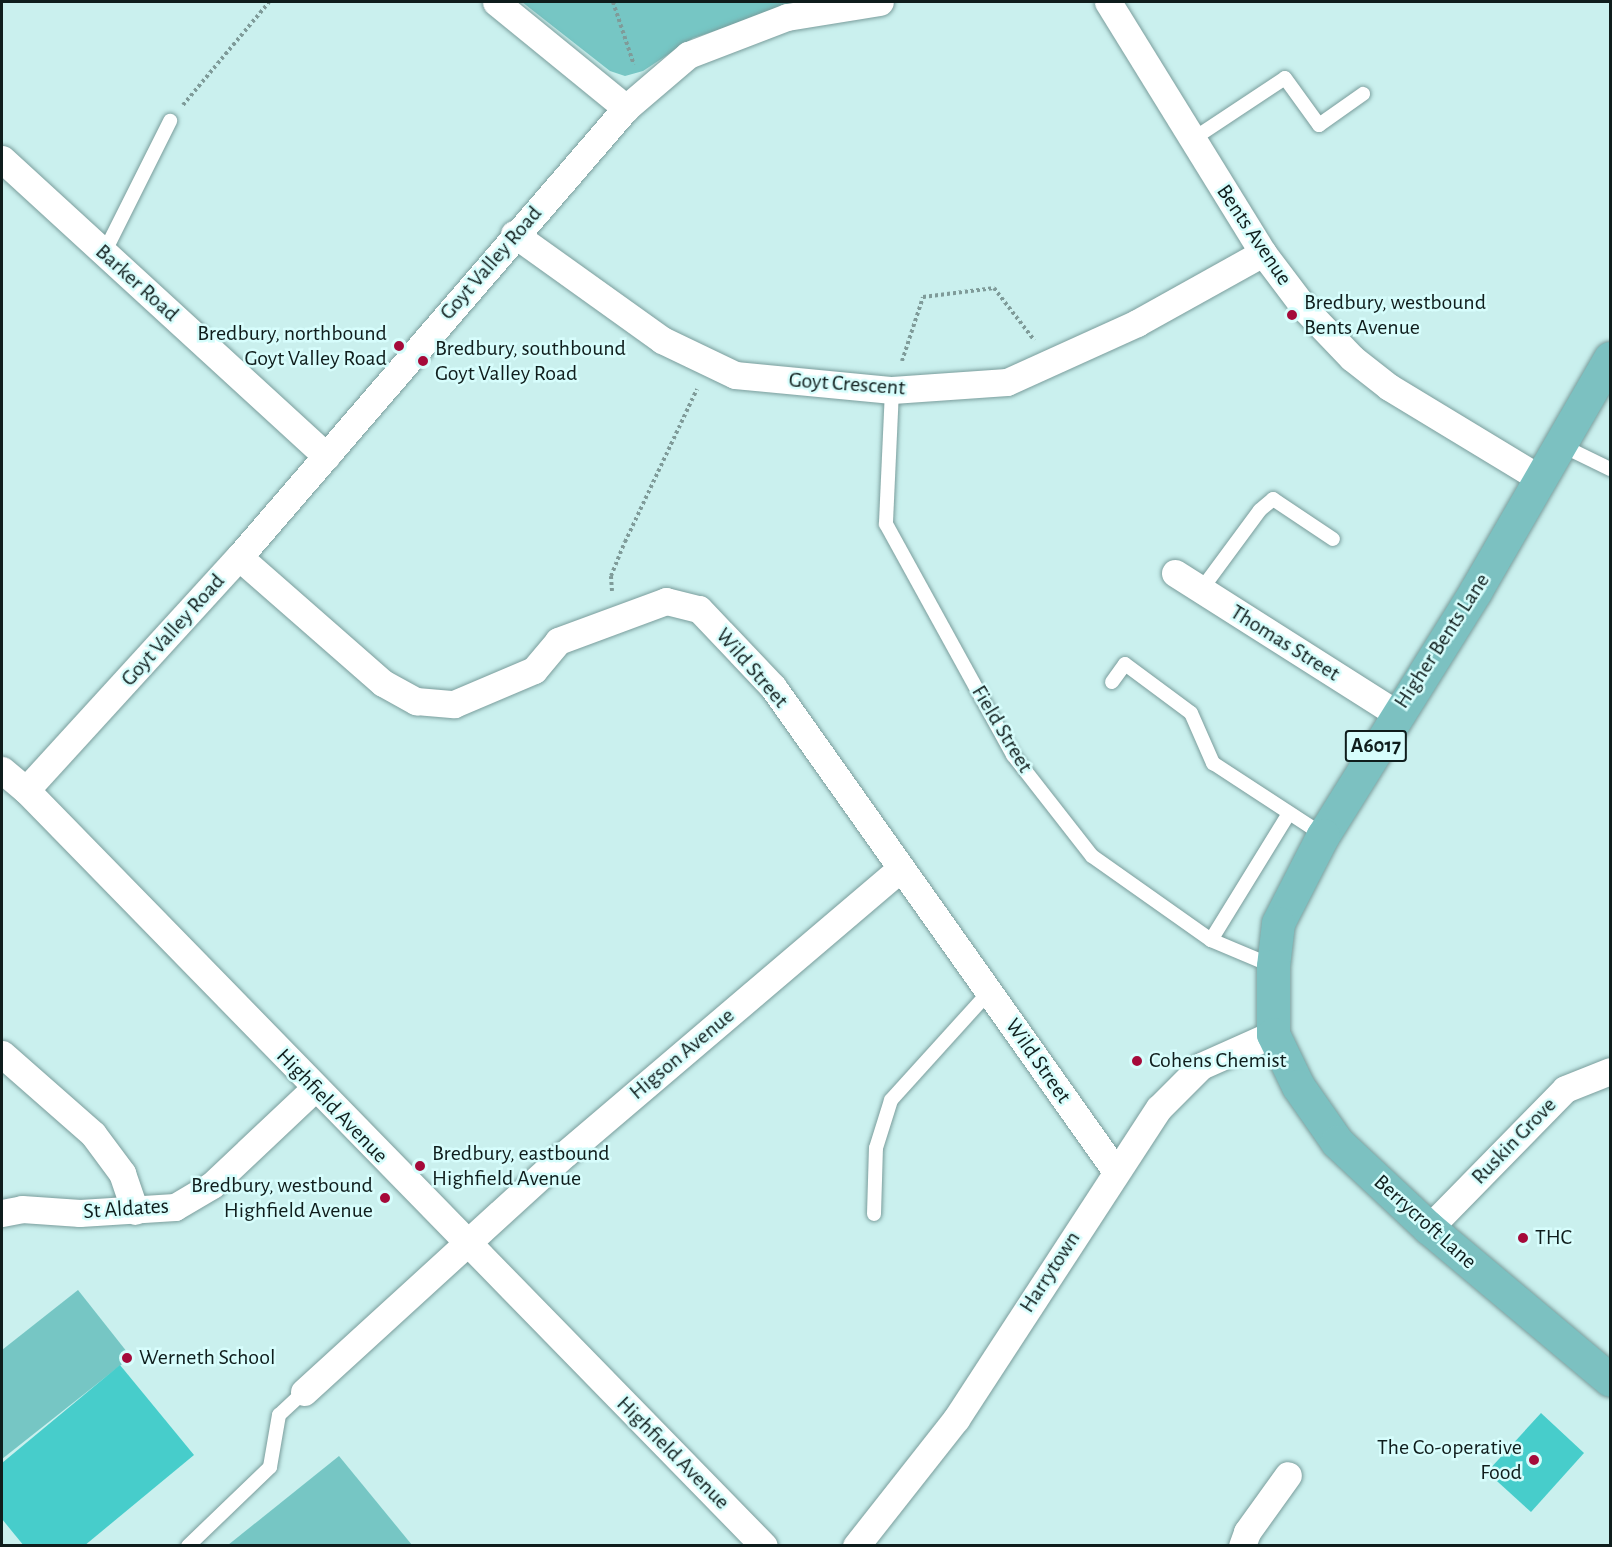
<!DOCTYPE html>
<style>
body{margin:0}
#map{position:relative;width:1612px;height:1547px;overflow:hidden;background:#caf0ee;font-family:"Alegreya Sans",sans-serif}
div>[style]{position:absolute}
.green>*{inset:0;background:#76c6c4}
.building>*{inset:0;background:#47cdcb}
.path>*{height:4px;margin-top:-2px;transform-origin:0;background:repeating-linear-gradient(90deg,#7f9b99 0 3px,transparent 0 6px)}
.roads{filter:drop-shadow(0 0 2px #7a9d9c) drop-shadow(0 0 2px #7a9d9c)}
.lane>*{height:14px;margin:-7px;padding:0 7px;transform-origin:7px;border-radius:7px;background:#fff}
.street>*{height:27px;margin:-13.5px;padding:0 13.5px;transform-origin:13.5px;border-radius:13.5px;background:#fff}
.primary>*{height:33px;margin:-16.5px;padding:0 16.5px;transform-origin:16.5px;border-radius:16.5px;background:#7cc1c1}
.dots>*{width:16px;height:16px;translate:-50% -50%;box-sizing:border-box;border:3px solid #d7fdfc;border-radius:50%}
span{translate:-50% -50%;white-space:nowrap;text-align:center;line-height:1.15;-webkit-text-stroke:5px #d7fdfc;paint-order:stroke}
.shield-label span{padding:2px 4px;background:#d7fdfc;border:2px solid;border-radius:4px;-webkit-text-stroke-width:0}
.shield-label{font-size:21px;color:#0f1d1c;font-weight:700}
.street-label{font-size:22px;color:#0f1d1c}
.poi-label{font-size:22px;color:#0f1d1c}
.left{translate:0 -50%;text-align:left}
.right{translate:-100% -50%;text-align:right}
.frame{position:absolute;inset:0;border:3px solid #0f1d1c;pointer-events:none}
</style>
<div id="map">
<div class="green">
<div style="clip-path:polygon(522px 2px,804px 2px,693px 38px,643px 71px,625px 76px,610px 71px)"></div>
<div style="clip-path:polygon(78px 1290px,131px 1357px,2px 1459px,2px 1350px)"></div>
<div style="clip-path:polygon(339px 1456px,412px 1545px,228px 1545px)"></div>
</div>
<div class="building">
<div style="clip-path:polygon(120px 1365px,194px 1455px,84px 1546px,24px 1546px,2px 1519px,2px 1463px)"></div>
<div style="clip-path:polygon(1541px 1413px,1584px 1453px,1531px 1512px,1487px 1472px)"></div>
</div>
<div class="path">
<div style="left:613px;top:2px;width:66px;rotate:71.6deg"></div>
<div style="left:183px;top:105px;width:134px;rotate:-50.1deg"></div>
<div style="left:902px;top:361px;width:67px;rotate:-71.8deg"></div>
<div style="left:923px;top:297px;width:72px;rotate:-7.2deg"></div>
<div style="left:994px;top:288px;width:66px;rotate:52.4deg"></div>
<div style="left:612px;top:591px;width:15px;rotate:-94deg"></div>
<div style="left:611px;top:576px;width:37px;rotate:-68deg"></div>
<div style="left:625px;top:542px;width:169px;rotate:-64.8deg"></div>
</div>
<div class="roads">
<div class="lane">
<div style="left:1193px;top:139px;width:110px;rotate:-33.5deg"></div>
<div style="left:1285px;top:78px;width:58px;rotate:54.1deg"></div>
<div style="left:1319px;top:125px;width:54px;rotate:-35.2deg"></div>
<div style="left:104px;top:253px;width:148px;rotate:-63.4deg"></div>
<div style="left:892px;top:390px;width:134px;rotate:92.6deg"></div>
<div style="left:886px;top:524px;width:264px;rotate:61.2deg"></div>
<div style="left:1013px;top:755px;width:128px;rotate:52deg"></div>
<div style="left:1092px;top:856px;width:146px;rotate:35.2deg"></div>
<div style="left:1211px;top:940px;width:67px;rotate:22.8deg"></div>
<div style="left:1561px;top:445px;width:55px;rotate:26.1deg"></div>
<div style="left:1201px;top:590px;width:99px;rotate:-53.6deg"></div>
<div style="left:1260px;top:510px;width:17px;rotate:-40deg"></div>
<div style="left:1273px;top:499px;width:72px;rotate:33.7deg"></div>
<div style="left:1112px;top:682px;width:22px;rotate:-54deg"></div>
<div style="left:1125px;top:664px;width:82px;rotate:36.6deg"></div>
<div style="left:1191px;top:713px;width:55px;rotate:66.3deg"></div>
<div style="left:1213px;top:763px;width:131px;rotate:33.2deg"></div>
<div style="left:1211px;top:940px;width:147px;rotate:-58.4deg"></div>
<div style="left:874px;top:1214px;width:66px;rotate:-88.3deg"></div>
<div style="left:876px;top:1148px;width:50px;rotate:-72.6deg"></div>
<div style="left:891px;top:1100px;width:146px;rotate:-47.8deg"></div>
<div style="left:188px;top:1546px;width:114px;rotate:-43.9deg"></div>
<div style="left:270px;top:1467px;width:53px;rotate:-80.2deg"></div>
<div style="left:279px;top:1415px;width:34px;rotate:-43deg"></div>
</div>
<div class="street">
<div style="left:496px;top:2px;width:168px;rotate:39.2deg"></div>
<div style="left:1108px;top:2px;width:295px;rotate:58.3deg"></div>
<div style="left:1263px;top:253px;width:71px;rotate:53deg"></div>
<div style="left:1306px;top:310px;width:66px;rotate:46.2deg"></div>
<div style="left:1352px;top:358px;width:47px;rotate:38.1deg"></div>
<div style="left:1389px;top:387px;width:178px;rotate:31.2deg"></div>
<div style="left:2px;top:159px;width:440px;rotate:42.5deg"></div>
<div style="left:514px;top:234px;width:182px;rotate:35.6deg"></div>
<div style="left:662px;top:340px;width:81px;rotate:25.6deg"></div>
<div style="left:735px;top:375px;width:158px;rotate:5.5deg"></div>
<div style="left:892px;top:390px;width:115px;rotate:-4deg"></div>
<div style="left:1007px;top:382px;width:143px;rotate:-24.4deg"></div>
<div style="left:1137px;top:323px;width:144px;rotate:-29.1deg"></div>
<div style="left:239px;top:557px;width:191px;rotate:41.2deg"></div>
<div style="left:383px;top:683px;width:38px;rotate:29deg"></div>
<div style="left:416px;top:701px;width:38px;rotate:5deg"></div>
<div style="left:454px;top:704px;width:87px;rotate:-23deg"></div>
<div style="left:534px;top:670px;width:38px;rotate:-50deg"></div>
<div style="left:558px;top:641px;width:115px;rotate:-20.3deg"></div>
<div style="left:666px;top:601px;width:34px;rotate:14deg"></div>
<div style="left:699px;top:609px;width:108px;rotate:46.5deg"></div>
<div style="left:773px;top:687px;width:592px;rotate:54.7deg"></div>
<div style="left:1175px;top:573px;width:262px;rotate:32.4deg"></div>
<div style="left:2px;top:770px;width:31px;rotate:40deg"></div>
<div style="left:26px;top:790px;width:1056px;rotate:45.69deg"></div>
<div style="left:26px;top:790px;width:316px;rotate:-47.6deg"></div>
<div style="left:239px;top:557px;width:593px;rotate:-49.24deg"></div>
<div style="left:626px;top:108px;width:82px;rotate:-40.5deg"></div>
<div style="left:688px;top:55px;width:106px;rotate:-21deg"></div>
<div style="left:787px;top:17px;width:94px;rotate:-9.2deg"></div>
<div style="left:2px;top:1054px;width:121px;rotate:41.3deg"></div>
<div style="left:93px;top:1134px;width:49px;rotate:53.4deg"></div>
<div style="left:122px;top:1173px;width:40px;rotate:71.1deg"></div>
<div style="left:2px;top:1213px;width:20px;rotate:-11deg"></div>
<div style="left:22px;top:1209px;width:58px;rotate:3.9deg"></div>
<div style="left:80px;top:1213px;width:95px;rotate:-3.6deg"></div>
<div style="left:175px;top:1207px;width:43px;rotate:-30.7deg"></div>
<div style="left:212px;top:1185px;width:141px;rotate:-43.3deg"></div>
<div style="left:1429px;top:1228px;width:194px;rotate:-45.6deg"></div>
<div style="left:1565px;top:1089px;width:48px;rotate:-21.8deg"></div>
<div style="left:304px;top:1392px;width:353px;rotate:-42.4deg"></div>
<div style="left:565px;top:1154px;width:441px;rotate:-40.4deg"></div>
<div style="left:856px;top:1546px;width:162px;rotate:-51.8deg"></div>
<div style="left:956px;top:1419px;width:371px;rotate:-56.9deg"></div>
<div style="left:1159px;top:1108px;width:59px;rotate:-45deg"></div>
<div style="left:1201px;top:1066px;width:79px;rotate:-24deg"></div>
<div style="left:1242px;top:1546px;width:15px;rotate:-70deg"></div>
<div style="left:1247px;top:1532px;width:70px;rotate:-54.3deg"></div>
</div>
<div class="primary">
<div style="left:1610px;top:358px;width:270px;rotate:120deg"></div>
<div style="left:1475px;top:592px;width:287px;rotate:122deg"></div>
<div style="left:1323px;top:835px;width:99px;rotate:117.1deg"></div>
<div style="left:1278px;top:923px;width:43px;rotate:96.6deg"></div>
<div style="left:1273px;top:966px;width:68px;rotate:90deg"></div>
<div style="left:1273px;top:1034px;width:58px;rotate:64.3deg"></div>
<div style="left:1298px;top:1086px;width:68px;rotate:55.1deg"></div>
<div style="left:1337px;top:1142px;width:126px;rotate:43.1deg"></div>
<div style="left:1429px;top:1228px;width:236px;rotate:40deg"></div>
</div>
</div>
<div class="dots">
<div style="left:1292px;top:315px;background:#a50a3a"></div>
<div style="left:399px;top:346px;background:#a50a3a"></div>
<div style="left:423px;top:361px;background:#a50a3a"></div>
<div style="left:1137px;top:1061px;background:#a50a3a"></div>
<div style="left:420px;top:1166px;background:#a50a3a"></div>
<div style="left:385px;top:1198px;background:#a50a3a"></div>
<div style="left:1523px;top:1238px;background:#a50a3a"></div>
<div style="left:127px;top:1358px;background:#a50a3a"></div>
<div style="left:1534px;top:1460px;background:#a50a3a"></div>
</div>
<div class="shield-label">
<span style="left:1376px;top:746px">A6017</span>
</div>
<div class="street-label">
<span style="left:1254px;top:235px;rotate:56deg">Bents Avenue</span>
<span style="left:491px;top:263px;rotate:-49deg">Goyt Valley Road</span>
<span style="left:137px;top:283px;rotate:42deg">Barker Road</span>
<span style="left:847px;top:384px;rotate:4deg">Goyt Crescent</span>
<span style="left:173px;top:630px;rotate:-48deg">Goyt Valley Road</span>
<span style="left:1442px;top:641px;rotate:-57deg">Higher Bents Lane</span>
<span style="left:1285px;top:643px;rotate:32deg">Thomas Street</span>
<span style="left:752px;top:668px;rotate:49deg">Wild Street</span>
<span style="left:1002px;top:729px;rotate:59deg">Field Street</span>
<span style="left:682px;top:1054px;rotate:-40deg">Higson Avenue</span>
<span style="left:1038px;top:1061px;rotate:55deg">Wild Street</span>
<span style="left:332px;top:1106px;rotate:46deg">Highfield Avenue</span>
<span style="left:1514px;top:1141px;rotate:-46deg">Ruskin Grove</span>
<span style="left:126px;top:1209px;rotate:-4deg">St Aldates</span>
<span style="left:1425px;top:1222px;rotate:42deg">Berrycroft Lane</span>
<span style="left:1050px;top:1272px;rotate:-57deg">Harrytown</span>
<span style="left:673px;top:1453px;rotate:45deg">Highfield Avenue</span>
</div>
<div class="poi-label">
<span class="left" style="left:1304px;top:315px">Bredbury, westbound<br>Bents Avenue</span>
<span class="right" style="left:387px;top:346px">Bredbury, northbound<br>Goyt Valley Road</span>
<span class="left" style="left:435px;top:361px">Bredbury, southbound<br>Goyt Valley Road</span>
<span class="left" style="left:1149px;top:1061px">Cohens Chemist</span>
<span class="left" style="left:432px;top:1166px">Bredbury, eastbound<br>Highfield Avenue</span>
<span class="right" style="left:373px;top:1198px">Bredbury, westbound<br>Highfield Avenue</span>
<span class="left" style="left:1535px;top:1238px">THC</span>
<span class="left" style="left:139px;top:1358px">Werneth School</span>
<span class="right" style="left:1522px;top:1460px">The Co-operative<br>Food</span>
</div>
<div class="frame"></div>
</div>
